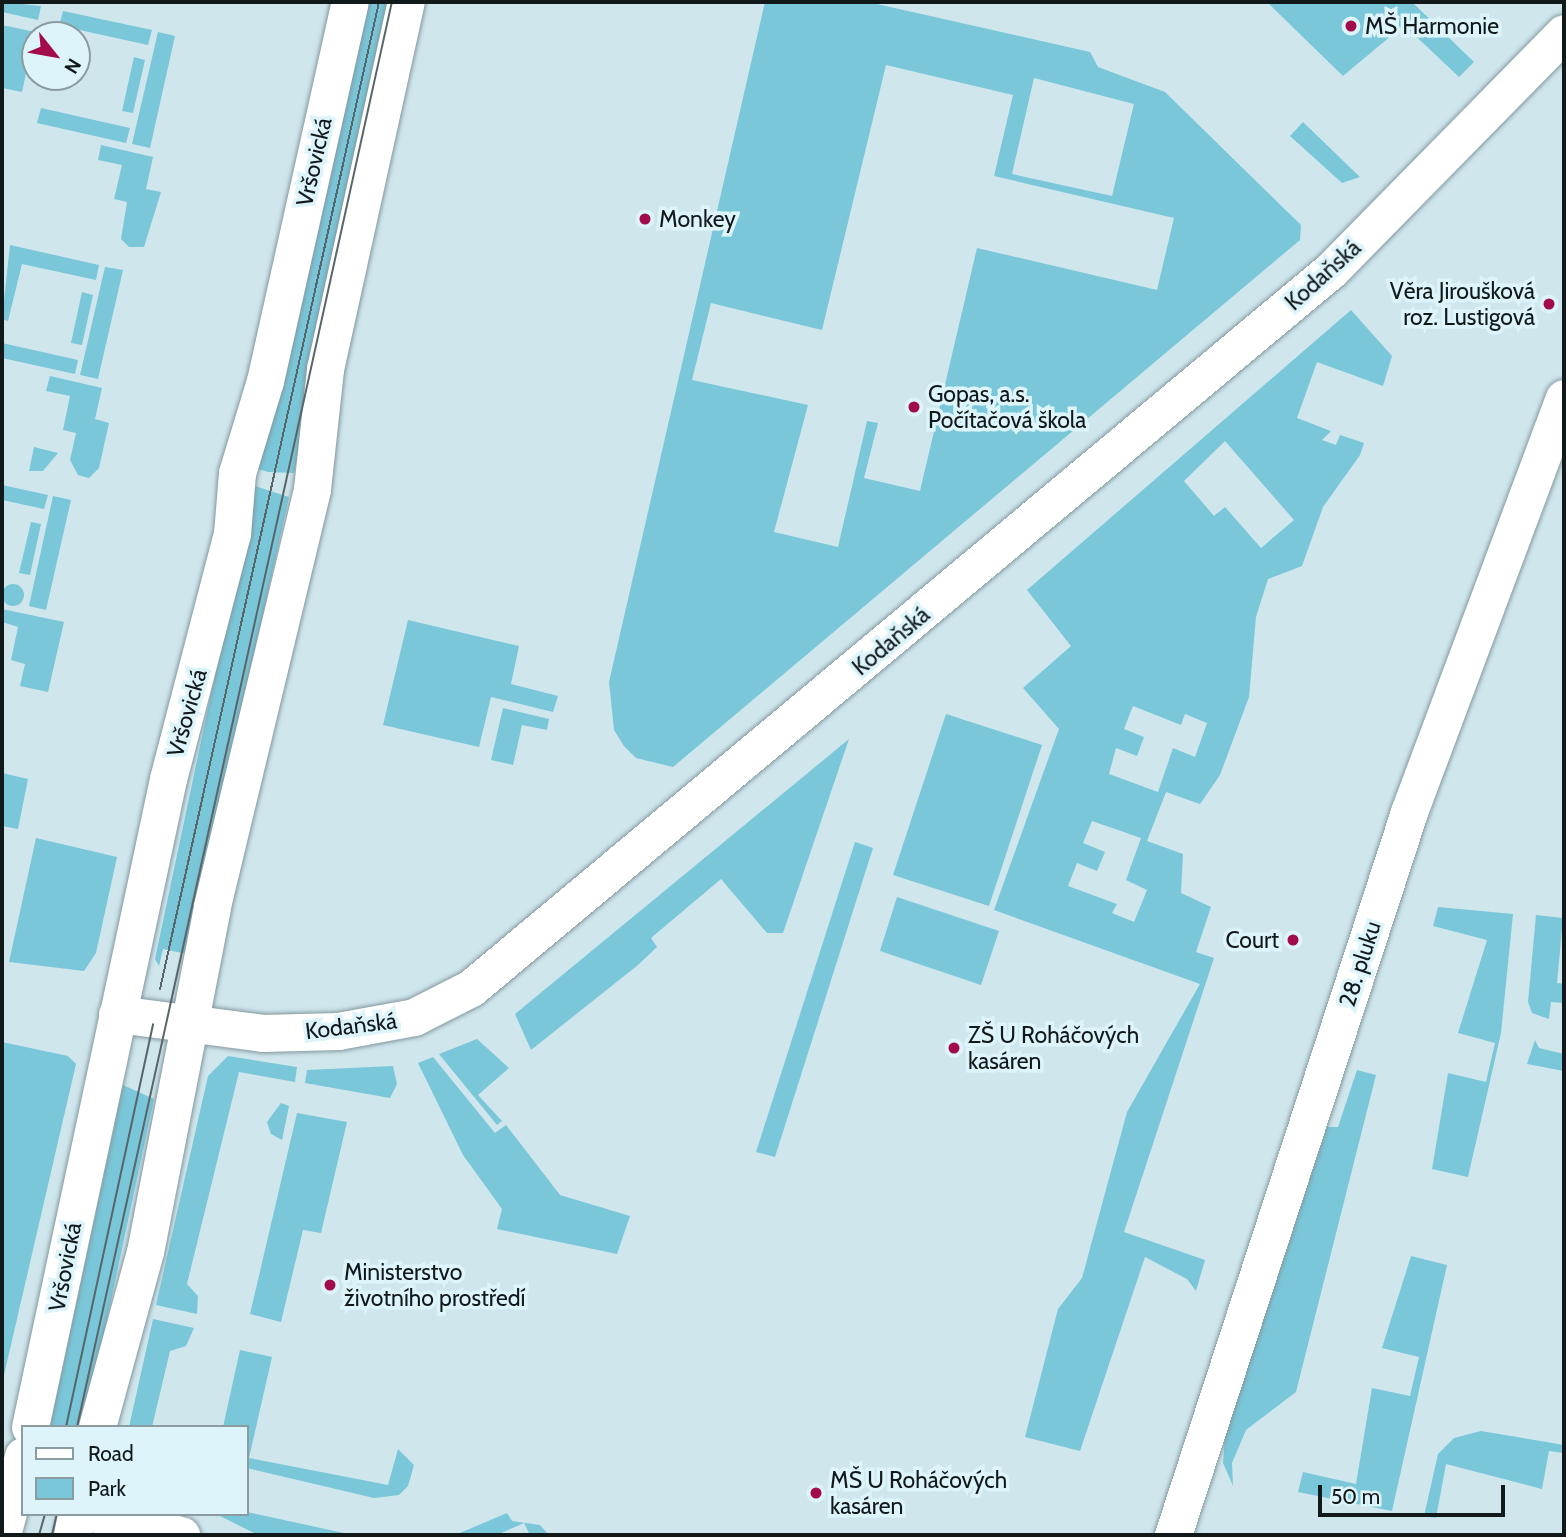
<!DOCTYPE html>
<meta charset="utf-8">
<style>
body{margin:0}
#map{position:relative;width:1566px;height:1537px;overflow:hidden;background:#cfe6ed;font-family:Cabin,sans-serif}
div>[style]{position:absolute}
.green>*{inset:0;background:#7ac7da}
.round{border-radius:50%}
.roads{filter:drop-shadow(0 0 2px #83989e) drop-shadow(0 0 2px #83989e)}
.secondary>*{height:37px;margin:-18.5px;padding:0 18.5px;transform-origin:18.5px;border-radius:18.5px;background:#fff}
.tram>*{height:2px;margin:-1px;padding:0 1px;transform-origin:1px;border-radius:1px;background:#586569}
.dots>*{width:19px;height:19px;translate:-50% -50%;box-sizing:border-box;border:4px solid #dcf4fa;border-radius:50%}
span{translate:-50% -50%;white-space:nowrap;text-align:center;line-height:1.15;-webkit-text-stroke:7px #dcf4fa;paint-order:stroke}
.poi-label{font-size:23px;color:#11191b}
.left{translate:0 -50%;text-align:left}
.right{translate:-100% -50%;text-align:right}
.street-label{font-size:23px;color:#11191b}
.frame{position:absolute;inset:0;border:4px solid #11191b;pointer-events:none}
.legend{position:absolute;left:21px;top:1425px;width:228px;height:91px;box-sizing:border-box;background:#dcf4fa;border:2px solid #8b9ca1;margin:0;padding:9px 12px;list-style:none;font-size:21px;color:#11191b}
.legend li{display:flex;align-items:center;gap:14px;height:35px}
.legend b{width:35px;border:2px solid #8b9ca1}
.north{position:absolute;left:21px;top:21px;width:70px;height:70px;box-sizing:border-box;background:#dcf4fa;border:2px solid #8b9ca1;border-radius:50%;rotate:121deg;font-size:19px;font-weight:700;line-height:28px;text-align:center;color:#11191b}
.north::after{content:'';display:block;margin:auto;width:24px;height:32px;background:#a30c4b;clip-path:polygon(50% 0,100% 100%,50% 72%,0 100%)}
.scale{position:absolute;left:1318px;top:1485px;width:187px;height:32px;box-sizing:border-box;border:4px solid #11191b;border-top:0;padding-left:9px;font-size:21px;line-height:24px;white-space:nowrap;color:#11191b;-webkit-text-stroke:5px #dcf4fa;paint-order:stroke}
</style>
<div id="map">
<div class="green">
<div style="clip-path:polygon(2px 2px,41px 6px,38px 20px,2px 12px)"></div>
<div style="clip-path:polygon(363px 2px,399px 2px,294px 473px,268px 472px,258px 469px)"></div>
<div style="clip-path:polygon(evenodd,765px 2px,868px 2px,1090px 52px,1098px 67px,1165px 92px,1301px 225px,1300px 240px,673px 767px,636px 758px,624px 746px,614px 730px,609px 682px,765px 2px,886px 65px,1013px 95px,994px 176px,1174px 218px,1157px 290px,977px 248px,920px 491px,864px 478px,878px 423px,867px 421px,838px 547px,774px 532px,808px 405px,692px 380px,711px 303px,822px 330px,886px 65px,765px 2px,1034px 78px,1134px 104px,1112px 196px,1012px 174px,1034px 78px)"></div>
<div style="clip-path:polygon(1267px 2px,1412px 2px,1474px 62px,1459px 77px,1404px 25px,1343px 76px)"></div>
<div style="clip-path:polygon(63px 11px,152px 30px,148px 45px,75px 29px,73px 35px,57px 35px)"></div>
<div style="clip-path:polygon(2px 25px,35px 32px,22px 92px,2px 88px)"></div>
<div style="clip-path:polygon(158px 32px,175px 36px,150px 148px,132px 144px)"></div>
<div style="clip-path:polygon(134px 57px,145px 60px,133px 113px,122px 111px)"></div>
<div style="clip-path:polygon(41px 108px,130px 128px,126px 143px,37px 123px)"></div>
<div style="clip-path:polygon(1303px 122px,1360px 177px,1342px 183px,1290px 136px)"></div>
<div style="clip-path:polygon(101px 145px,153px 157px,146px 189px,161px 192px,144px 247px,129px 247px,121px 239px,127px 202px,114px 199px,122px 165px,98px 160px)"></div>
<div style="clip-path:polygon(10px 245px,99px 265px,96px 280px,22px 264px,8px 321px,2px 319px)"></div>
<div style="clip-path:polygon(105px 267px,123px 270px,98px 379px,80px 375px)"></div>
<div style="clip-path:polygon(82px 292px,93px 295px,82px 345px,71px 343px)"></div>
<div style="clip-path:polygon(evenodd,1351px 310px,1392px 356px,1383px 386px,1317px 362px,1297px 418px,1331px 431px,1322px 440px,1336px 445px,1340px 435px,1364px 443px,1360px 455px,1323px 507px,1302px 566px,1268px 579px,1256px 617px,1249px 697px,1220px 775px,1200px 804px,1166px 792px,1147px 841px,1183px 854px,1181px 893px,1211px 907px,1196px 952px,1214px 958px,1124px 1232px,1205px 1260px,1196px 1291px,1187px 1279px,1145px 1257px,1080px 1451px,1025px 1437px,1058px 1309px,1082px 1278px,1127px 1112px,1200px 984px,994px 910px,1059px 729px,1023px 688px,1071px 646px,1027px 590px,1351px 310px,1225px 441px,1294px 520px,1261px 548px,1225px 507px,1214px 516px,1184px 481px,1225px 441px,1351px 310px,1133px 706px,1181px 725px,1185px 714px,1207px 723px,1195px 757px,1173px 748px,1158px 792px,1109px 774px,1116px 748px,1137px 756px,1144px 737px,1124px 729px,1133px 706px,1351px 310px,1092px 821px,1141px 838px,1126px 880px,1147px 890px,1134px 922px,1112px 913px,1117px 904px,1068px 886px,1077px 863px,1097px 871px,1105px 852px,1083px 843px,1092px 821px)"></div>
<div style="clip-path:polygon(2px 343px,78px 360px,75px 374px,2px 358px)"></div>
<div style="clip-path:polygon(50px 376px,102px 388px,95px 419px,109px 423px,99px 468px,89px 478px,78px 475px,70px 460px,76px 433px,63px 430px,70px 396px,46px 391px)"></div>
<div style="clip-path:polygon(34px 447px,58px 453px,43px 471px,29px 471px)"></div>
<div style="clip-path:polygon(2px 485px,48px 495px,44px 509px,2px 500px)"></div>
<div style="clip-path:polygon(255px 486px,289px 497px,187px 954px,163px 949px,159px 966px,155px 959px)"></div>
<div style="clip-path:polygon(53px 496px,71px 500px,46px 610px,29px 606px)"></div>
<div style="clip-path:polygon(31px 522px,41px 524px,30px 575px,19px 573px)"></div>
<div class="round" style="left:2px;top:584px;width:22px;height:22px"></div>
<div style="clip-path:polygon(2px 609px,64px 622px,48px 692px,20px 686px,25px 664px,11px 660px,18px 627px,2px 622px)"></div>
<div style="clip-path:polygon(408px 620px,519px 646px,511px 684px,558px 696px,553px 712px,491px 697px,479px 747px,383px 725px)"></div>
<div style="clip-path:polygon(503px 708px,549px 719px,547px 730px,522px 725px,513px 765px,491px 760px)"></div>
<div style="clip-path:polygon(946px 714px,1042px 745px,989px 906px,893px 875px)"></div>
<div style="clip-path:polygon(849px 739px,783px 933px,767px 933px,721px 879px,651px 938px,657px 947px,638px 965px,531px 1050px,515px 1014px)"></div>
<div style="clip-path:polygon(2px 773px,28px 779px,18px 829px,2px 826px)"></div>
<div style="clip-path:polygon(36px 838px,117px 857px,96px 953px,84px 971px,9px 962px)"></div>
<div style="clip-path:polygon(855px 842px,873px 848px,775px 1157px,756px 1152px)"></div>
<div style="clip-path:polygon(897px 897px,999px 931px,981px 985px,880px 951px)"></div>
<div style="clip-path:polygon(1438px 907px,1513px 914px,1501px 1033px,1468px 1177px,1432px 1169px,1448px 1073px,1486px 1082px,1495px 1043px,1458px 1033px,1487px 940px,1433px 926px)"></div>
<div style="clip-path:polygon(1536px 915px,1563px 918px,1557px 983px,1564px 984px,1564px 1003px,1551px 1002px,1549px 1019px,1532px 1013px,1528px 1002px)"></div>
<div style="clip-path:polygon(477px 1039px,509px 1068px,478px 1095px,502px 1121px,497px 1125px,439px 1054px)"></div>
<div style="clip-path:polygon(1535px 1040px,1539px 1048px,1564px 1054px,1564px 1071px,1527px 1064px)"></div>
<div style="clip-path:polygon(2px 1042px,68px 1056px,76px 1064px,4px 1375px)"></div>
<div style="clip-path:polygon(228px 1056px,297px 1067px,295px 1082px,239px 1072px,187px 1284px,198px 1296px,197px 1314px,156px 1305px,208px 1076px)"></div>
<div style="clip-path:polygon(433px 1057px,495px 1133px,506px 1125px,560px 1195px,630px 1216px,617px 1254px,497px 1229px,502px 1209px,463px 1155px,418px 1063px)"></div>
<div style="clip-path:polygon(393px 1066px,397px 1084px,390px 1098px,305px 1083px,307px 1070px)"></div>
<div style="clip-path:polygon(1357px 1070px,1376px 1075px,1296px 1392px,1246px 1430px,1232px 1463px,1233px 1486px,1223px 1463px,1225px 1435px,1327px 1127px,1338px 1127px)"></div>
<div style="clip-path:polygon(123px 1085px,154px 1099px,84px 1427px,50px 1427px)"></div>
<div style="clip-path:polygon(281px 1103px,289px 1106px,282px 1140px,271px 1134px,267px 1122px)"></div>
<div style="clip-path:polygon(297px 1113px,347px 1122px,321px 1233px,303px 1230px,281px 1322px,250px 1314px)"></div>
<div style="clip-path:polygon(1411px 1256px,1447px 1265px,1392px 1511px,1298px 1492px,1303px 1472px,1356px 1484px,1372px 1388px,1410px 1396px,1419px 1357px,1382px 1348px)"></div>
<div style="clip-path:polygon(153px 1319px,194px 1328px,186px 1346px,170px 1351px,152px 1427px,129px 1427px)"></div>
<div style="clip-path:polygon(240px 1350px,272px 1357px,249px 1458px,388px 1485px,398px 1449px,414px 1465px,408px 1486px,399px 1495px,374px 1498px,247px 1468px,247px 1427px,223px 1427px)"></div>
<div style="clip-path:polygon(1481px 1431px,1564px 1445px,1564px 1453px,1549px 1451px,1542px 1489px,1446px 1464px,1436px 1518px,1424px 1516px,1438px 1454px,1454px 1438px)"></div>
<div style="clip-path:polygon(247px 1512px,353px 1535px,258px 1535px,216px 1514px)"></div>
<div style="clip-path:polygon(507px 1513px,512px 1521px,540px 1525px,549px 1535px,530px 1535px,524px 1523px,497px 1535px,455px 1535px)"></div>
</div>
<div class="roads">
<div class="secondary">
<div style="left:117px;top:1014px;width:147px;rotate:7.4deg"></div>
<div style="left:263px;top:1033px;width:75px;rotate:-1.5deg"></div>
<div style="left:338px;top:1031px;width:77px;rotate:-10.4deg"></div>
<div style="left:414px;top:1017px;width:64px;rotate:-27deg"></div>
<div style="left:471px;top:988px;width:1120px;rotate:-39.86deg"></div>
<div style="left:1331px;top:270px;width:332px;rotate:-45.5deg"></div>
<div style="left:30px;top:1427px;width:663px;rotate:-77.98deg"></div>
<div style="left:168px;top:779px;width:253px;rotate:-75.4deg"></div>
<div style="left:232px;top:534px;width:61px;rotate:-85.3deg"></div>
<div style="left:237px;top:473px;width:96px;rotate:-73.1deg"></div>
<div style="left:265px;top:381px;width:388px;rotate:-77.4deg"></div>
<div style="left:97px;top:1427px;width:181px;rotate:-74.7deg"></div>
<div style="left:145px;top:1252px;width:352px;rotate:-79deg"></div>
<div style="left:212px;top:906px;width:429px;rotate:-76.5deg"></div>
<div style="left:312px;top:489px;width:121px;rotate:-83.8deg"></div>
<div style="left:325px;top:369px;width:376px;rotate:-77.6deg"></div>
<div style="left:96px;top:1514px;width:88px;rotate:13.9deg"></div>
<div style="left:2px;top:1535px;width:82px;rotate:-75.1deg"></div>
<div style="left:72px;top:1535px;width:21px;rotate:-79deg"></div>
<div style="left:1173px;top:1535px;width:761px;rotate:-71.92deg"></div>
<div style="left:1409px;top:812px;width:442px;rotate:-69.5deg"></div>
</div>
</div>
<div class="tram">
<div style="left:160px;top:989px;width:1011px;rotate:-77.49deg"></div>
<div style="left:66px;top:1427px;width:412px;rotate:-77.8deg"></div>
<div style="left:77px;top:1427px;width:1459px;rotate:-77.54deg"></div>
<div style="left:39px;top:1535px;width:22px;rotate:-74deg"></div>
<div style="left:52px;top:1535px;width:22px;rotate:-77deg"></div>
</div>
<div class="dots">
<div style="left:1351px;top:26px;background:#a30c4b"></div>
<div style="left:645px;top:219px;background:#a30c4b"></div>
<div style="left:1549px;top:304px;background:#a30c4b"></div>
<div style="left:914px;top:407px;background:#a30c4b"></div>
<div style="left:1293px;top:940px;background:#a30c4b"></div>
<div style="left:954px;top:1048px;background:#a30c4b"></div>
<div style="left:330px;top:1285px;background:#a30c4b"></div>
<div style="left:816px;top:1493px;background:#a30c4b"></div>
</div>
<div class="poi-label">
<span class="left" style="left:1365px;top:26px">MŠ Harmonie</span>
<span class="left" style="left:659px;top:219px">Monkey</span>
<span class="right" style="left:1535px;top:304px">Věra Jiroušková<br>roz. Lustigová</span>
<span class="left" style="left:928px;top:407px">Gopas, a.s.<br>Počítačová škola</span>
<span class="right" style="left:1279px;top:940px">Court</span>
<span class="left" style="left:968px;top:1048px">ZŠ U Roháčových<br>kasáren</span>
<span class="left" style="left:344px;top:1285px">Ministerstvo<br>životního prostředí</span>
<span class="left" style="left:830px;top:1493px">MŠ U Roháčových<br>kasáren</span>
</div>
<div class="street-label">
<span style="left:314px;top:162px;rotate:-77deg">Vršovická</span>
<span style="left:1323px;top:275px;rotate:-42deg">Kodaňská</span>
<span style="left:891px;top:641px;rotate:-40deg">Kodaňská</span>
<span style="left:187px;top:713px;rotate:-74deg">Vršovická</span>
<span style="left:1360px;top:964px;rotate:-72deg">28. pluku</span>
<span style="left:351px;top:1026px;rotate:-7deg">Kodaňská</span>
<span style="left:65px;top:1267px;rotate:-79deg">Vršovická</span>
</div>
<div class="frame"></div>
<ul class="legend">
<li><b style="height:9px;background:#fff"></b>Road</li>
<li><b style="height:19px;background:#7ac7da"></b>Park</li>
</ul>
<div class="north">N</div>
<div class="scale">50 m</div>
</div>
